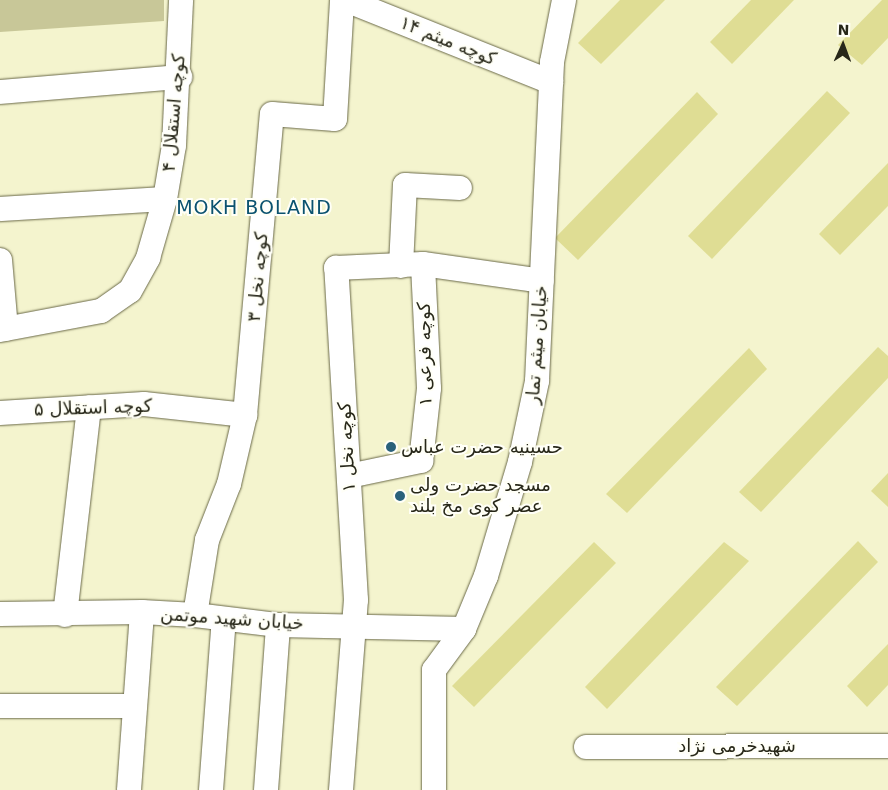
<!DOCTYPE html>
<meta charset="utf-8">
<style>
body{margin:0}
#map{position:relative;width:888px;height:790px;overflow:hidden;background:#f4f4ce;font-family:"DejaVu Sans",Cairo,sans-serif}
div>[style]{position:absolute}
.green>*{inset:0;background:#c8c798}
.building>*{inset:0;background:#dfdd94}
.roads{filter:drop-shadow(0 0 1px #6a6948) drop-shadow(0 0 1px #6a6948)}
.minor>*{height:24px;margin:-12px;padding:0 12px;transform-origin:12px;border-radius:12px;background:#fff}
.dots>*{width:14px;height:14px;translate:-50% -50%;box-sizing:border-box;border:2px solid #fffff7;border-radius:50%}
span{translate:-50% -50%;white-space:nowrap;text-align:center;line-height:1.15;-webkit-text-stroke:4px #fffff7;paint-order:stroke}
.street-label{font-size:18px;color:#272719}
.poi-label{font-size:18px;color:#272719}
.left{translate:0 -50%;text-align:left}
.neighbourhood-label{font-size:19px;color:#0b526f;letter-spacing:1px}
.north{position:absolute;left:818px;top:20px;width:50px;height:50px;-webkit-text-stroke:4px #fffff7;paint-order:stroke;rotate:2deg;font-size:14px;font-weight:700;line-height:20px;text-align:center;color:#272719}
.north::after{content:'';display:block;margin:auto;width:18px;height:22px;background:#272719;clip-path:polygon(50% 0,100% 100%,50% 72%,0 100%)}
</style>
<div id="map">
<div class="green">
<div style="clip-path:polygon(0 0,164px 0,164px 21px,0 32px)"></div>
</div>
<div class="building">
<div style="clip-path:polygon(620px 0,665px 0,601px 64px,578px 43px)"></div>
<div style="clip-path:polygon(751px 0,794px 0,732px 64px,710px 42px)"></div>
<div style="clip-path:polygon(882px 0,888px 0,888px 38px,862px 65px,838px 45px)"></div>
<div style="clip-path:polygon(827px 91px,850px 113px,712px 259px,688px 236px)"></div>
<div style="clip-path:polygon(697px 92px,718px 114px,578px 260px,555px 238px)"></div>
<div style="clip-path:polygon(888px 163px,888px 206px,840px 255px,819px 234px)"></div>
<div style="clip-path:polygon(878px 347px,888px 356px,888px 378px,761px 512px,739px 492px)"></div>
<div style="clip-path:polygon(749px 348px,767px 369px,627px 513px,606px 494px)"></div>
<div style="clip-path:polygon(888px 473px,888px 507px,871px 491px)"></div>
<div style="clip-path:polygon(858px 541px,878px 562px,737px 706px,716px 687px)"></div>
<div style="clip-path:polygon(594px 542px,616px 563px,474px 707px,452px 686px)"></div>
<div style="clip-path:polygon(724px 542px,749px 561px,607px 709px,585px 687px)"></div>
<div style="clip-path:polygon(888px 644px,888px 685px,867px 707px,847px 686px)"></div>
</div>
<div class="roads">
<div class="minor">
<div style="left:346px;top:0;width:221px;rotate:21.8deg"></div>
<div style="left:0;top:92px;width:181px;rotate:-4.8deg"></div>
<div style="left:0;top:209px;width:165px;rotate:-3.5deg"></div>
<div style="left:0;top:260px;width:69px;rotate:85deg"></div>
<div style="left:401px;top:266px;width:81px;rotate:-87.2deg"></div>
<div style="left:405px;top:185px;width:55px;rotate:3.1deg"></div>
<div style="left:0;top:330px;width:103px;rotate:-10.7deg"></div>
<div style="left:101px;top:311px;width:35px;rotate:-35deg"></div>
<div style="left:130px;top:291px;width:38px;rotate:-61deg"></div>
<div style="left:148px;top:258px;width:61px;rotate:-73.9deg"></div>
<div style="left:165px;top:199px;width:55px;rotate:-80.5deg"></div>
<div style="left:174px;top:145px;width:145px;rotate:-87.2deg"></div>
<div style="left:0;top:413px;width:144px;rotate:-3.6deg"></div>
<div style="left:144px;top:404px;width:102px;rotate:6.2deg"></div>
<div style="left:349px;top:476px;width:74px;rotate:-11.8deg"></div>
<div style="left:421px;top:461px;width:73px;rotate:-83.7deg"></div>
<div style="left:429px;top:388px;width:124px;rotate:-92.8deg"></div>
<div style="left:0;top:614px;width:142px;rotate:-0.8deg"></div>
<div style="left:142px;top:612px;width:53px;rotate:3.2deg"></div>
<div style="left:195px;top:615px;width:84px;rotate:6.9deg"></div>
<div style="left:278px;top:625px;width:186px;rotate:1.2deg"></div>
<div style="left:65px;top:615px;width:209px;rotate:-83.4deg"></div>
<div style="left:195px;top:615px;width:76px;rotate:-80.9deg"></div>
<div style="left:207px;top:540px;width:60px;rotate:-68.6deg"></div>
<div style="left:229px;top:484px;width:71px;rotate:-76.9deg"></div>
<div style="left:245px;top:415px;width:302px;rotate:-84.9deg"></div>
<div style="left:272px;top:114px;width:63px;rotate:4.5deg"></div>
<div style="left:335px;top:119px;width:119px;rotate:-86.6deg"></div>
<div style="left:0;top:706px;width:135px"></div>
<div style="left:586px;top:747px;width:302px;rotate:-0.2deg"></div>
<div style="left:129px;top:790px;width:178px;rotate:-85.8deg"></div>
<div style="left:211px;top:790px;width:171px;rotate:-85.7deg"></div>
<div style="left:266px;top:790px;width:165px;rotate:-85.8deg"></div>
<div style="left:341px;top:790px;width:191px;rotate:-85.5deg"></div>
<div style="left:356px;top:600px;width:333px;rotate:-93.4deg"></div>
<div style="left:336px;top:268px;width:87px;rotate:-2.6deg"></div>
<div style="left:423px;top:264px;width:120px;rotate:8.1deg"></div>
<div style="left:434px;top:790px;width:120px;rotate:-90deg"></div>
<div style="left:434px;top:670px;width:51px;rotate:-53.8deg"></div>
<div style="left:464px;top:629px;width:57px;rotate:-67.5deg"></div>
<div style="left:486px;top:576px;width:119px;rotate:-73.4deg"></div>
<div style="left:520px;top:462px;width:83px;rotate:-78.1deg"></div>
<div style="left:537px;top:381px;width:319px;rotate:-87.3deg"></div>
<div style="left:552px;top:62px;width:63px;rotate:-79deg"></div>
</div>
</div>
<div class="dots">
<div style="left:391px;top:447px;background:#2a617b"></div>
<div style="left:400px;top:496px;background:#2a617b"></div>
</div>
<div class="street-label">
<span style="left:448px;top:41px;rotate:22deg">کوچه میثم ۱۴</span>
<span style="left:174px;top:113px;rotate:-85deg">کوچه استقلال ۴</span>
<span style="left:258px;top:277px;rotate:-85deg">کوچه نخل ۳</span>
<span style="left:537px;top:345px;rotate:-86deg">خیابان میثم تمار</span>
<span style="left:425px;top:354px;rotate:-91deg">کوچه فرعی ۱</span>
<span style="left:93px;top:408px;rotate:-2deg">کوچه استقلال ۵</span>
<span style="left:347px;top:447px;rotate:-93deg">کوچه نخل ۱</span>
<span style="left:232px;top:619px;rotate:4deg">خیابان شهید موتمن</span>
<span style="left:737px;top:746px">شهیدخرمی نژاد</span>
</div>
<div class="poi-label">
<span class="left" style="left:401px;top:447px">حسینیه حضرت عباس</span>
<span class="left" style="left:410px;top:496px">مسجد حضرت ولی<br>عصر کوی مخ بلند</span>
</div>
<div class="neighbourhood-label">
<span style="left:254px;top:208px">MOKH BOLAND</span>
</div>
<div class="north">N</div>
</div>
